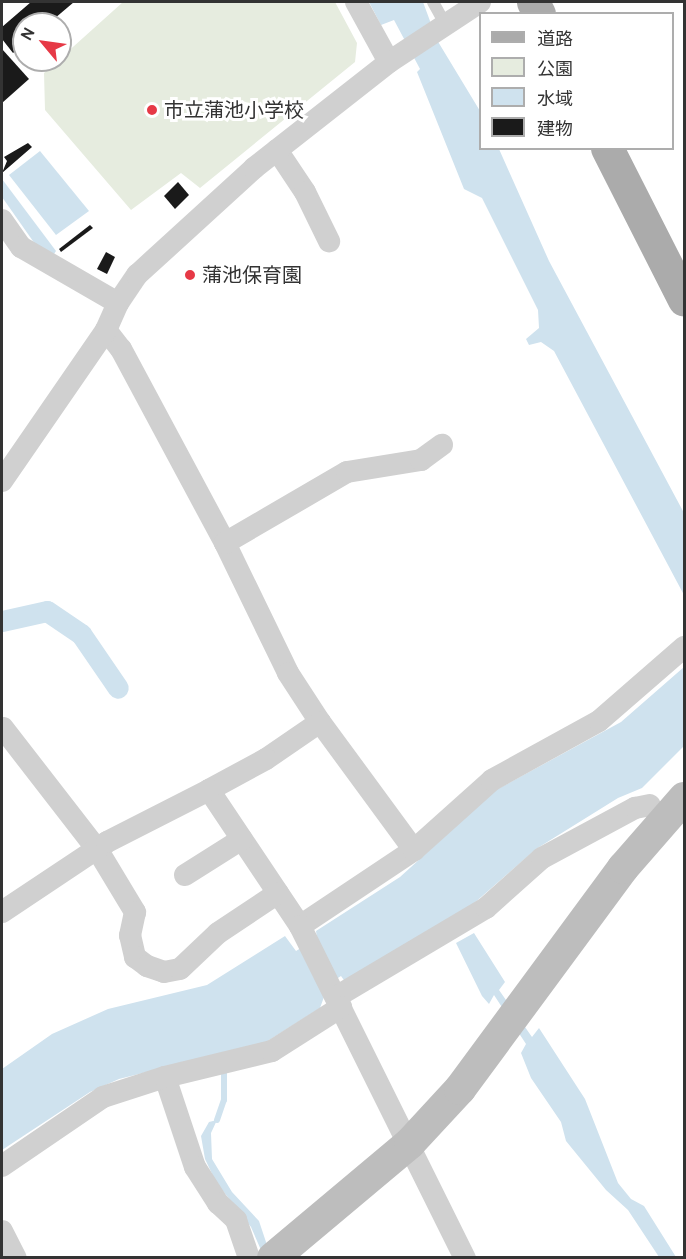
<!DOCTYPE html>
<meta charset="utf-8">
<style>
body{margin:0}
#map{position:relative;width:686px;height:1259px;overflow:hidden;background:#fff;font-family:Cabin,"Noto Sans JP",sans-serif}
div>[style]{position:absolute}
.green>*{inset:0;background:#e6ecdf}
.water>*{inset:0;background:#cfe2ee}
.stream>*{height:6px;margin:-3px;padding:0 3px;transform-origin:3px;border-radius:3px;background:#cfe2ee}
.canal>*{height:21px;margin:-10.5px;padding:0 10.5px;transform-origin:10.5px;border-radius:10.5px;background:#cfe2ee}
.building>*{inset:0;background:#1a1a1a}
.lane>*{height:12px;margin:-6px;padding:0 6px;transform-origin:6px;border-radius:6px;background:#d0d0d0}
.street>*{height:22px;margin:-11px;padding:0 11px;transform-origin:11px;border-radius:11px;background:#d0d0d0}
.secondary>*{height:32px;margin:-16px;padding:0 16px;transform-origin:16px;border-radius:16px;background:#bdbdbd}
.primary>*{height:33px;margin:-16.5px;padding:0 16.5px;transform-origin:16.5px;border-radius:16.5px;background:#ababab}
.dots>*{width:16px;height:16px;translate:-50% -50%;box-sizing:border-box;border:3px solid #fff;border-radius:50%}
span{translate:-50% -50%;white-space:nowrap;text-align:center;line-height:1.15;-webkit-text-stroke:6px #fff;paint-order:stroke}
.poi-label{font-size:20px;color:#333}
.left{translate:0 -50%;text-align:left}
.frame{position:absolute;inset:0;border:3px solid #333;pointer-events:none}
.legend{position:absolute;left:479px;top:12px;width:195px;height:138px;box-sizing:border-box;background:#fff;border:2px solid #adadad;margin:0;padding:8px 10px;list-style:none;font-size:18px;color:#333}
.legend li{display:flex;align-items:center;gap:12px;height:30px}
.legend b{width:30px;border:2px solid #adadad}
.north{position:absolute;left:12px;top:12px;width:60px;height:60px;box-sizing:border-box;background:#fff;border:2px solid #adadad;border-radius:50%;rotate:299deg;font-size:16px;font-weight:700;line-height:24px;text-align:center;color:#333}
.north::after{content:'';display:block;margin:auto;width:21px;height:27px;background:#e63946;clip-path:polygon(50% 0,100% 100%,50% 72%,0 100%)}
</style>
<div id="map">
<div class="green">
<div style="clip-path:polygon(123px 2px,335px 2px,357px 43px,355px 62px,200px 188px,181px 173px,131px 210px,45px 110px,44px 73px)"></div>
</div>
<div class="water">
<div style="clip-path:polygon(369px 2px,423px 2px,437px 40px,480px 111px,480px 148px,499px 149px,549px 261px,684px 513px,684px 595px,554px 351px,541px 342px,529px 345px,526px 339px,539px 328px,538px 310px,482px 198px,464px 189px,417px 72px,420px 69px,394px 20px,381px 25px)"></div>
<div style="clip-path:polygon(40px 151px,89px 211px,56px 235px,9px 175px)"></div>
<div style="clip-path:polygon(2px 179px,56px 251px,54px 254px,35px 244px,2px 197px)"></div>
<div style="clip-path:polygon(684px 667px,684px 746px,642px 788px,618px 798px,536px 849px,472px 905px,346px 983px,341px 976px,321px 989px,324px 997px,320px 1008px,266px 1042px,119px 1079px,90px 1092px,2px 1150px,2px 1069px,52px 1034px,108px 1009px,207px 985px,285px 936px,296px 951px,317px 938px,316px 931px,400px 877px,496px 790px,621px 722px)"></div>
<div style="clip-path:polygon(474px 933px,505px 982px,499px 990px,532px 1037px,539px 1028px,585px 1099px,618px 1183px,631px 1199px,644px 1206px,676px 1257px,659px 1257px,628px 1210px,606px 1190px,566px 1141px,561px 1122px,531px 1078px,521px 1053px,526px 1044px,494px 995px,489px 1004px,482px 996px,456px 943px)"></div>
<div style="clip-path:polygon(217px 1120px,211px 1133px,212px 1159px,232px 1192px,259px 1221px,271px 1257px,264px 1257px,251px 1227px,216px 1182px,205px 1159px,201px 1136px,209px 1122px)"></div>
</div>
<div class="stream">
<div style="left:217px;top:1120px;width:21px;rotate:-71deg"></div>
<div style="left:224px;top:1100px;width:32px;rotate:-90deg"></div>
</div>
<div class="canal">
<div style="left:2px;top:621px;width:46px;rotate:-12.5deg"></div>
<div style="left:47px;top:611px;width:41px;rotate:34.1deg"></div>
<div style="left:81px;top:634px;width:65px;rotate:55.6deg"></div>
</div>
<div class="building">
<div style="clip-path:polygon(31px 2px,74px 2px,48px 24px,24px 24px,24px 44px,13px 53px,2px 39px,2px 27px)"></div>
<div style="clip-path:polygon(2px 49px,29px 79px,2px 103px)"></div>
<div style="clip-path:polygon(28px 143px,32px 147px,2px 173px,7px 161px,4px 157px)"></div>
<div style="clip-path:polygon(178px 182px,189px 195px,175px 209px,164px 196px)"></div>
<div style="clip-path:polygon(90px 225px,93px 228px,61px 252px,59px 249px)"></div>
<div style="clip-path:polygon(106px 252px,115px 257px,107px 274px,97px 269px)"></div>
</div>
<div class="lane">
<div style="left:433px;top:2px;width:25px;rotate:61deg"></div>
</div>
<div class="street">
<div style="left:356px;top:2px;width:68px;rotate:61.2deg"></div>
<div style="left:389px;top:62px;width:109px;rotate:-33.4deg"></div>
<div style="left:277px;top:150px;width:50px;rotate:56.3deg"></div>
<div style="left:305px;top:192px;width:55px;rotate:63.9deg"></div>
<div style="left:2px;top:220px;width:33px;rotate:55deg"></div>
<div style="left:21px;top:247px;width:112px;rotate:30deg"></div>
<div style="left:106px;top:330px;width:24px;rotate:52deg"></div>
<div style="left:121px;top:349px;width:220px;rotate:61.8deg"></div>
<div style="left:225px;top:543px;width:144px;rotate:64.1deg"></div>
<div style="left:288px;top:673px;width:59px;rotate:56.9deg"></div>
<div style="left:320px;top:722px;width:65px;rotate:145.6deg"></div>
<div style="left:266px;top:759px;width:65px;rotate:151.5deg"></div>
<div style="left:209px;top:790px;width:164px;rotate:56.2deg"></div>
<div style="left:300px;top:926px;width:137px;rotate:-33.7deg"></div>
<div style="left:414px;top:850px;width:105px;rotate:-41.9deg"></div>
<div style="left:492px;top:780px;width:122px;rotate:-28.9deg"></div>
<div style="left:599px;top:721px;width:113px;rotate:-41deg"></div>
<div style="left:2px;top:481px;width:183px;rotate:-55.4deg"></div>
<div style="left:106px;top:330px;width:30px;rotate:-66deg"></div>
<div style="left:118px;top:303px;width:34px;rotate:-56deg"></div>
<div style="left:137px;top:275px;width:159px;rotate:-42.4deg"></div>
<div style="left:254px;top:168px;width:172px;rotate:-38.1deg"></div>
<div style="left:225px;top:543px;width:141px;rotate:-30.2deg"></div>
<div style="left:347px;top:472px;width:75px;rotate:-9.2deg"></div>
<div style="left:421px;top:460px;width:26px;rotate:-36deg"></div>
<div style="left:320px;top:722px;width:159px;rotate:53.7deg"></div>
<div style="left:3px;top:728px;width:153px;rotate:52.2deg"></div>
<div style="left:97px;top:849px;width:74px;rotate:58.9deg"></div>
<div style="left:135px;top:912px;width:24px;rotate:102deg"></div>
<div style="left:130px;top:935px;width:23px;rotate:77deg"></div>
<div style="left:135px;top:957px;width:15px;rotate:37deg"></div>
<div style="left:147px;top:966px;width:18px;rotate:19deg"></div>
<div style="left:164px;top:972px;width:16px;rotate:-11deg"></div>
<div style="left:180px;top:969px;width:52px;rotate:-43.5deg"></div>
<div style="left:218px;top:933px;width:72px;rotate:-33.7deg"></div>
<div style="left:185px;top:875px;width:67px;rotate:-32.3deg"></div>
<div style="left:2px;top:912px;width:126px;rotate:-33.7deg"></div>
<div style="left:107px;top:842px;width:114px;rotate:-27deg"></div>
<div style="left:300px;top:926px;width:371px;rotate:63.6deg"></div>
<div style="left:336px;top:997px;width:174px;rotate:-30.7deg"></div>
<div style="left:486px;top:908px;width:75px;rotate:-41.8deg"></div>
<div style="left:542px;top:858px;width:106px;rotate:-28.3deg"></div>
<div style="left:635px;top:808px;width:15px;rotate:-11deg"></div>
<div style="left:165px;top:1077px;width:95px;rotate:71.6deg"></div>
<div style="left:195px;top:1167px;width:43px;rotate:57.4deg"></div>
<div style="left:218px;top:1203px;width:25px;rotate:43deg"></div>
<div style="left:236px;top:1220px;width:40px;rotate:71.1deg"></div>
<div style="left:2px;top:1166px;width:122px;rotate:-34.3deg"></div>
<div style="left:103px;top:1097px;width:65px;rotate:-17.9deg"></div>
<div style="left:165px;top:1077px;width:110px;rotate:-13.7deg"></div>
<div style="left:272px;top:1051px;width:82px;rotate:-32.5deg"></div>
<div style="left:2px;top:1231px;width:30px;rotate:63deg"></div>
</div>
<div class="secondary">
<div style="left:273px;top:1258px;width:179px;rotate:-40deg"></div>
<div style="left:410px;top:1143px;width:74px;rotate:-47.2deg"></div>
<div style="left:460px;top:1089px;width:275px;rotate:-53.6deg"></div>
<div style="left:623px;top:868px;width:93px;rotate:-48.9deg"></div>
</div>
<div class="primary">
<div style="left:533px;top:2px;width:13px;rotate:63deg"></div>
<div style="left:607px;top:148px;width:170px;rotate:63.1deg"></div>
</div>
<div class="dots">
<div style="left:152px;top:110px;background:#e63946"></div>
<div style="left:190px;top:275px;background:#e63946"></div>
</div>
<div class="poi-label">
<span class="left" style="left:164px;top:110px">市立蒲池小学校</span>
<span class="left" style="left:202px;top:275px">蒲池保育園</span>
</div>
<div class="frame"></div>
<ul class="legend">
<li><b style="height:8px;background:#ababab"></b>道路</li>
<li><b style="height:16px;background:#e6ecdf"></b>公園</li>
<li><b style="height:16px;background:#cfe2ee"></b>水域</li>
<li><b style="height:16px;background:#1a1a1a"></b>建物</li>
</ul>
<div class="north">N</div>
</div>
